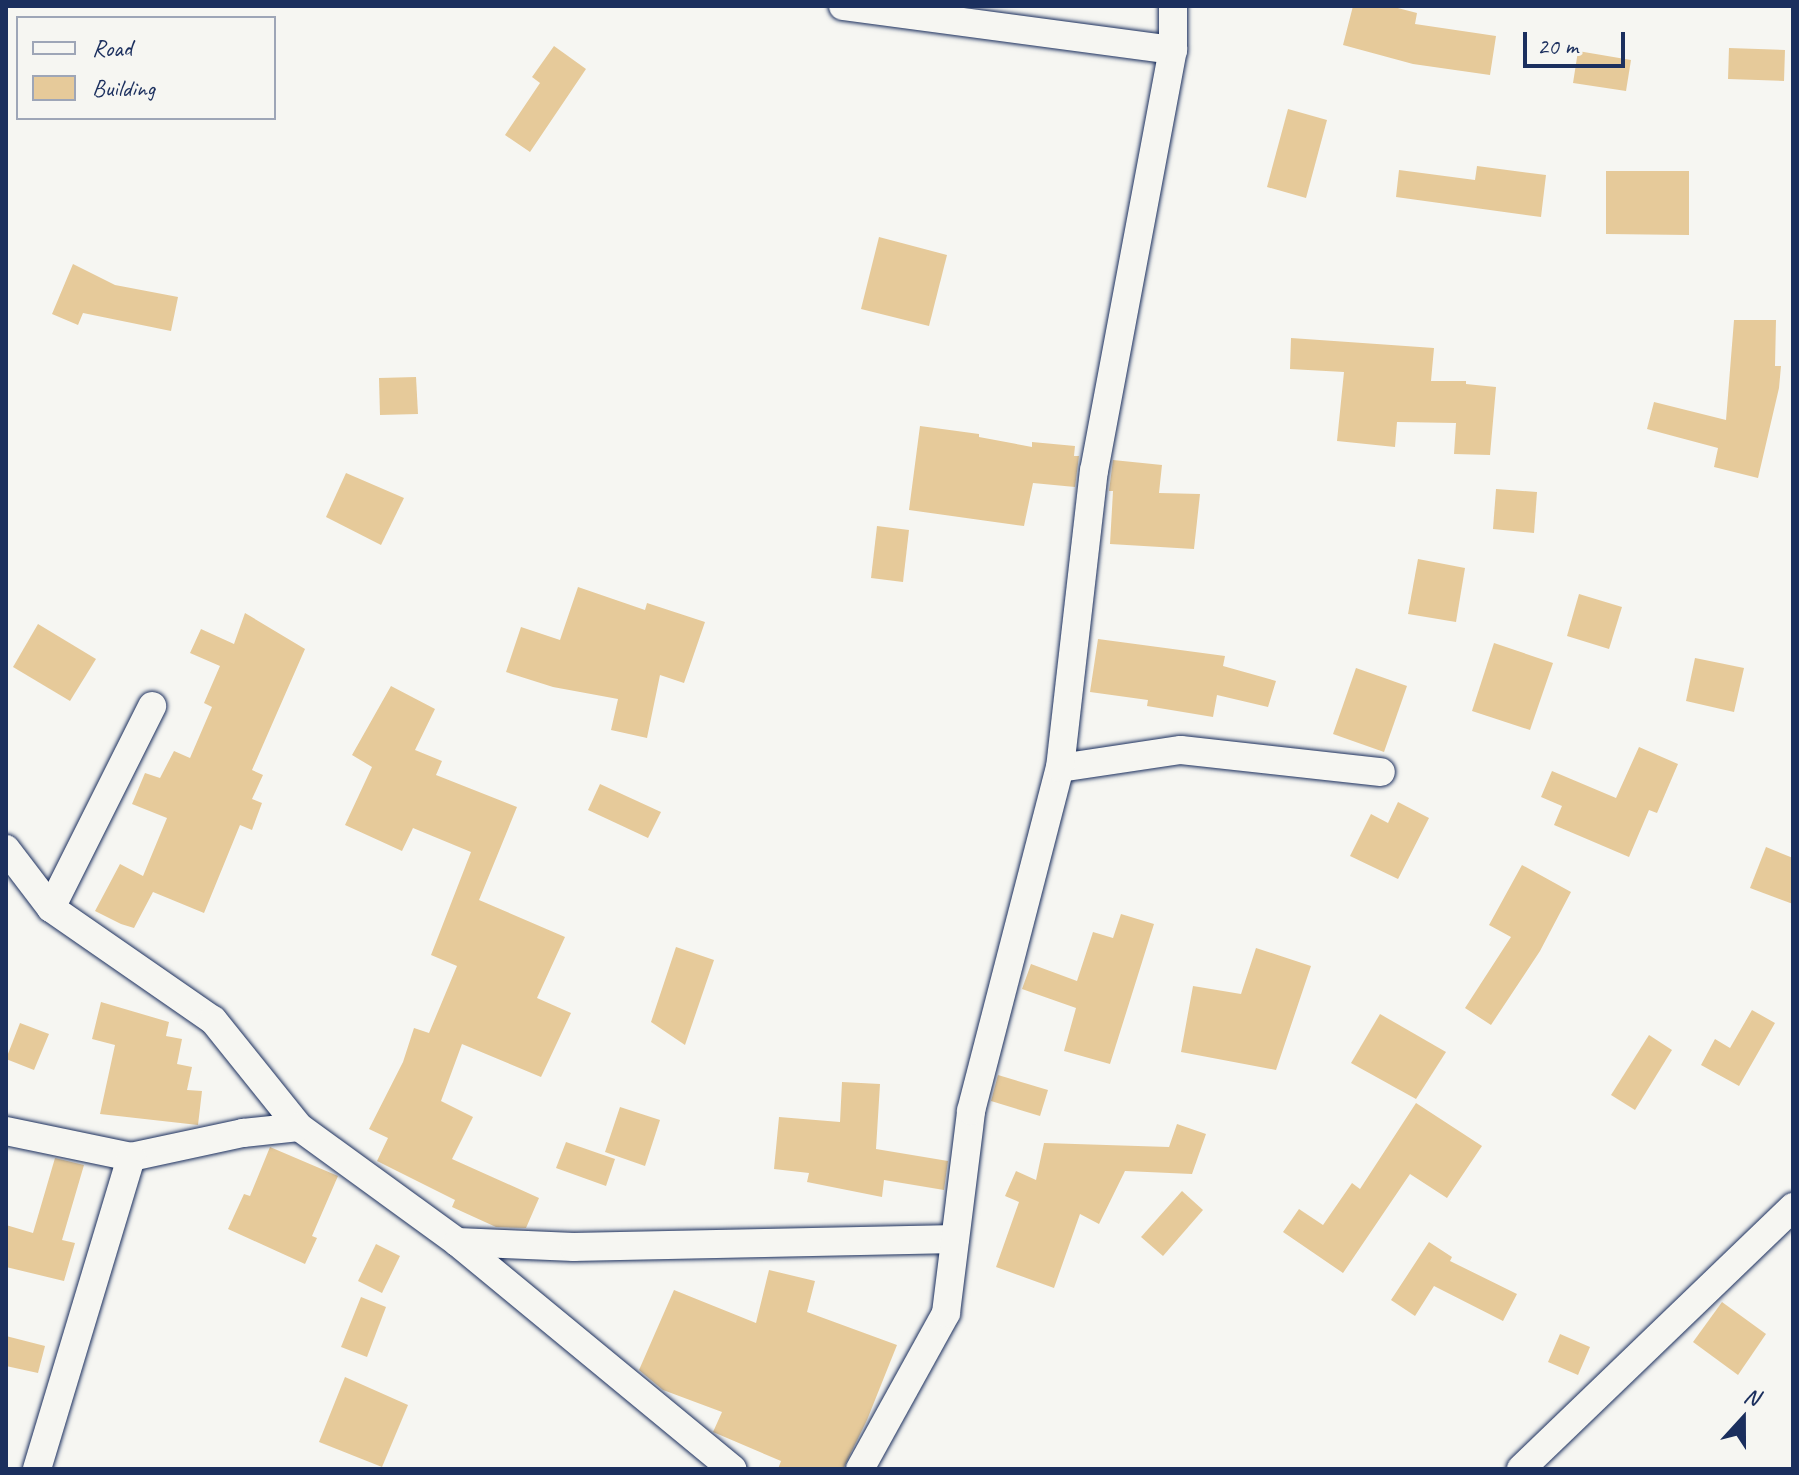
<!DOCTYPE html>
<style>
body{margin:0}
#map{position:relative;width:1799px;height:1475px;overflow:hidden;background:#f6f6f2;font-family:Caveat,sans-serif}
div>[style]{position:absolute}
.building>*{inset:0;background:#e6ca9a}
.roads{filter:drop-shadow(0 0 2px #1b2f5e) drop-shadow(0 0 2px #1b2f5e)}
.minor>*{height:28px;margin:-14px;padding:0 14px;transform-origin:14px;border-radius:14px;background:#f6f6f2}
span{translate:-50% -50%;white-space:nowrap;text-align:center;line-height:1.15;-webkit-text-stroke:8px #f6f6f2;paint-order:stroke}
.frame{position:absolute;inset:0;border:8px solid #1b2f5e;pointer-events:none}
.legend{position:absolute;left:16px;top:16px;width:260px;height:104px;box-sizing:border-box;background:#f6f6f2;border:2px solid #9ea6b7;margin:0;padding:10px 14px;list-style:none;font-size:24px;color:#1b2f5e}
.legend li{display:flex;align-items:center;gap:16px;height:40px}
.legend b{width:40px;border:2px solid #9ea6b7}
.north{position:absolute;left:1703px;top:1379px;width:80px;height:80px;-webkit-text-stroke:6px #f6f6f2;paint-order:stroke;rotate:21deg;font-size:22px;font-weight:700;line-height:32px;text-align:center;color:#1b2f5e}
.north::after{content:'';display:block;margin:auto;width:28px;height:36px;background:#1b2f5e;clip-path:polygon(50% 0,100% 100%,50% 72%,0 100%)}
.scale{position:absolute;left:1523px;top:32px;width:102px;height:36px;box-sizing:border-box;border:4px solid #1b2f5e;border-top:0;padding-left:10px;font-size:24px;line-height:28px;white-space:nowrap;color:#1b2f5e;-webkit-text-stroke:6px #f6f6f2;paint-order:stroke}
</style>
<div id="map">
<div class="building">
<div style="clip-path:polygon(1353px 6px,1390px 6px,1417px 13px,1415px 24px,1496px 36px,1490px 75px,1413px 64px,1343px 45px)"></div>
<div style="clip-path:polygon(554px 46px,586px 69px,530px 152px,505px 135px,540px 83px,532px 77px)"></div>
<div style="clip-path:polygon(1729px 48px,1785px 50px,1784px 81px,1728px 79px)"></div>
<div style="clip-path:polygon(1578px 51px,1631px 60px,1626px 91px,1573px 83px)"></div>
<div style="clip-path:polygon(1288px 109px,1327px 120px,1306px 198px,1267px 187px)"></div>
<div style="clip-path:polygon(1477px 166px,1546px 175px,1541px 217px,1396px 197px,1399px 170px,1475px 180px)"></div>
<div style="clip-path:polygon(1606px 171px,1689px 171px,1689px 235px,1606px 234px)"></div>
<div style="clip-path:polygon(879px 237px,947px 255px,929px 326px,861px 309px)"></div>
<div style="clip-path:polygon(73px 264px,115px 285px,178px 297px,171px 331px,83px 313px,78px 325px,52px 314px)"></div>
<div style="clip-path:polygon(1734px 320px,1776px 320px,1775px 366px,1781px 366px,1779px 388px,1758px 478px,1714px 467px,1718px 448px,1647px 429px,1654px 402px,1726px 420px)"></div>
<div style="clip-path:polygon(1291px 338px,1434px 348px,1431px 381px,1466px 381px,1466px 384px,1496px 387px,1490px 455px,1454px 454px,1456px 423px,1397px 422px,1395px 447px,1337px 441px,1344px 372px,1290px 369px)"></div>
<div style="clip-path:polygon(416px 377px,418px 414px,380px 415px,379px 378px)"></div>
<div style="clip-path:polygon(920px 426px,979px 434px,979px 437px,1032px 447px,1032px 442px,1075px 446px,1074px 456px,1079px 456px,1075px 487px,1033px 483px,1024px 526px,909px 510px)"></div>
<div style="clip-path:polygon(1113px 460px,1162px 465px,1159px 493px,1200px 494px,1194px 549px,1110px 544px,1113px 491px,1109px 491px)"></div>
<div style="clip-path:polygon(346px 473px,404px 498px,381px 545px,326px 517px)"></div>
<div style="clip-path:polygon(1496px 489px,1537px 492px,1534px 533px,1493px 529px)"></div>
<div style="clip-path:polygon(877px 526px,909px 530px,903px 582px,871px 578px)"></div>
<div style="clip-path:polygon(1418px 559px,1465px 568px,1456px 622px,1408px 614px)"></div>
<div style="clip-path:polygon(578px 587px,645px 610px,647px 603px,705px 622px,684px 683px,660px 675px,647px 738px,611px 730px,618px 699px,553px 687px,506px 672px,521px 627px,560px 640px)"></div>
<div style="clip-path:polygon(1579px 594px,1622px 607px,1609px 649px,1567px 636px)"></div>
<div style="clip-path:polygon(245px 613px,305px 649px,252px 770px,263px 775px,252px 799px,262px 803px,252px 830px,240px 825px,204px 913px,153px 892px,134px 928px,121px 924px,95px 911px,120px 864px,143px 876px,167px 818px,132px 804px,145px 773px,160px 778px,174px 751px,190px 758px,212px 707px,204px 703px,220px 666px,190px 653px,201px 629px,234px 644px)"></div>
<div style="clip-path:polygon(38px 624px,96px 659px,70px 701px,13px 667px)"></div>
<div style="clip-path:polygon(1098px 639px,1225px 656px,1223px 666px,1276px 681px,1268px 707px,1217px 695px,1213px 717px,1147px 706px,1148px 700px,1090px 692px)"></div>
<div style="clip-path:polygon(1494px 643px,1553px 663px,1530px 730px,1472px 711px)"></div>
<div style="clip-path:polygon(1695px 658px,1744px 668px,1734px 712px,1686px 701px)"></div>
<div style="clip-path:polygon(1356px 668px,1407px 686px,1384px 752px,1333px 734px)"></div>
<div style="clip-path:polygon(391px 686px,435px 709px,415px 750px,442px 761px,436px 775px,517px 807px,479px 900px,565px 937px,537px 998px,571px 1013px,541px 1077px,462px 1044px,441px 1101px,473px 1117px,452px 1159px,539px 1198px,526px 1228px,496px 1227px,452px 1207px,455px 1200px,377px 1161px,388px 1138px,369px 1129px,403px 1062px,414px 1028px,429px 1033px,457px 966px,431px 955px,471px 852px,413px 828px,402px 851px,345px 825px,372px 767px,352px 755px)"></div>
<div style="clip-path:polygon(1639px 747px,1678px 764px,1657px 813px,1649px 810px,1629px 857px,1554px 825px,1562px 806px,1541px 797px,1552px 771px,1616px 798px)"></div>
<div style="clip-path:polygon(600px 784px,661px 812px,648px 838px,588px 810px)"></div>
<div style="clip-path:polygon(1398px 802px,1429px 818px,1398px 879px,1350px 856px,1371px 814px,1388px 823px)"></div>
<div style="clip-path:polygon(1766px 847px,1793px 858px,1793px 904px,1750px 888px)"></div>
<div style="clip-path:polygon(1522px 865px,1571px 892px,1540px 951px,1491px 1025px,1465px 1008px,1511px 937px,1489px 925px)"></div>
<div style="clip-path:polygon(1121px 914px,1154px 924px,1110px 1064px,1064px 1051px,1076px 1008px,1022px 989px,1031px 964px,1077px 981px,1093px 932px,1113px 938px)"></div>
<div style="clip-path:polygon(676px 947px,714px 960px,685px 1045px,651px 1022px)"></div>
<div style="clip-path:polygon(1256px 948px,1311px 966px,1276px 1070px,1181px 1052px,1193px 986px,1241px 994px)"></div>
<div style="clip-path:polygon(101px 1002px,169px 1022px,166px 1036px,182px 1039px,177px 1064px,192px 1067px,187px 1090px,202px 1091px,198px 1125px,100px 1114px,115px 1045px,92px 1039px)"></div>
<div style="clip-path:polygon(1752px 1010px,1775px 1023px,1739px 1086px,1701px 1065px,1715px 1039px,1730px 1048px)"></div>
<div style="clip-path:polygon(1380px 1014px,1446px 1052px,1416px 1099px,1351px 1063px)"></div>
<div style="clip-path:polygon(20px 1023px,49px 1034px,34px 1070px,6px 1059px)"></div>
<div style="clip-path:polygon(1649px 1035px,1672px 1050px,1635px 1110px,1611px 1095px)"></div>
<div style="clip-path:polygon(998px 1075px,1048px 1090px,1040px 1116px,991px 1101px)"></div>
<div style="clip-path:polygon(842px 1082px,880px 1084px,876px 1149px,948px 1161px,944px 1190px,884px 1180px,882px 1197px,807px 1182px,809px 1173px,774px 1169px,779px 1117px,840px 1122px)"></div>
<div style="clip-path:polygon(1416px 1103px,1482px 1146px,1447px 1198px,1410px 1174px,1343px 1273px,1283px 1232px,1299px 1209px,1323px 1225px,1352px 1183px,1360px 1189px)"></div>
<div style="clip-path:polygon(620px 1107px,660px 1120px,645px 1166px,605px 1152px)"></div>
<div style="clip-path:polygon(1177px 1124px,1206px 1134px,1192px 1174px,1125px 1171px,1099px 1224px,1080px 1214px,1054px 1288px,996px 1267px,1019px 1202px,1005px 1196px,1016px 1171px,1036px 1180px,1044px 1143px,1169px 1147px)"></div>
<div style="clip-path:polygon(566px 1142px,615px 1159px,606px 1186px,556px 1168px)"></div>
<div style="clip-path:polygon(270px 1147px,338px 1176px,312px 1236px,317px 1238px,305px 1264px,228px 1229px,244px 1194px,250px 1196px)"></div>
<div style="clip-path:polygon(55px 1158px,84px 1165px,62px 1240px,75px 1243px,64px 1281px,6px 1267px,6px 1225px,33px 1233px)"></div>
<div style="clip-path:polygon(1182px 1191px,1203px 1210px,1163px 1256px,1141px 1237px)"></div>
<div style="clip-path:polygon(1429px 1242px,1452px 1257px,1450px 1261px,1517px 1294px,1503px 1321px,1434px 1286px,1415px 1316px,1391px 1300px)"></div>
<div style="clip-path:polygon(376px 1244px,400px 1256px,382px 1293px,358px 1281px)"></div>
<div style="clip-path:polygon(769px 1270px,815px 1281px,807px 1312px,897px 1345px,867px 1420px,843px 1469px,778px 1469px,781px 1461px,713px 1432px,722px 1412px,663px 1390px,639px 1370px,674px 1290px,756px 1323px)"></div>
<div style="clip-path:polygon(361px 1297px,386px 1307px,367px 1357px,341px 1347px)"></div>
<div style="clip-path:polygon(1722px 1302px,1766px 1334px,1738px 1375px,1693px 1342px)"></div>
<div style="clip-path:polygon(1560px 1334px,1590px 1347px,1578px 1375px,1548px 1362px)"></div>
<div style="clip-path:polygon(6px 1336px,45px 1346px,38px 1373px,6px 1366px)"></div>
<div style="clip-path:polygon(345px 1377px,408px 1405px,382px 1467px,319px 1442px)"></div>
</div>
<div class="roads">
<div class="minor">
<div style="left:843px;top:6px;width:333px;rotate:7.6deg"></div>
<div style="left:1060px;top:768px;width:122px;rotate:-8.5deg"></div>
<div style="left:1181px;top:750px;width:201px;rotate:6.3deg"></div>
<div style="left:6px;top:849px;width:74px;rotate:52.7deg"></div>
<div style="left:51px;top:908px;width:197px;rotate:34.7deg"></div>
<div style="left:213px;top:1020px;width:137px;rotate:51.2deg"></div>
<div style="left:299px;top:1127px;width:195px;rotate:36deg"></div>
<div style="left:457px;top:1242px;width:357px;rotate:39.5deg"></div>
<div style="left:51px;top:908px;width:226px;rotate:-63.4deg"></div>
<div style="left:6px;top:1131px;width:128px;rotate:11.7deg"></div>
<div style="left:131px;top:1157px;width:115px;rotate:-12.1deg"></div>
<div style="left:243px;top:1133px;width:56px;rotate:-6.1deg"></div>
<div style="left:457px;top:1242px;width:117px;rotate:2.4deg"></div>
<div style="left:574px;top:1247px;width:381px;rotate:-1.2deg"></div>
<div style="left:37px;top:1469px;width:326px;rotate:-73.2deg"></div>
<div style="left:860px;top:1469px;width:178px;rotate:-61.1deg"></div>
<div style="left:946px;top:1313px;width:204px;rotate:-82.9deg"></div>
<div style="left:971px;top:1111px;width:354px;rotate:-75.5deg"></div>
<div style="left:1060px;top:768px;width:299px;rotate:-83.5deg"></div>
<div style="left:1094px;top:471px;width:428px;rotate:-79.4deg"></div>
<div style="left:1173px;top:50px;width:44px;rotate:-90deg"></div>
<div style="left:1521px;top:1469px;width:378px;rotate:-43.9deg"></div>
</div>
</div>
<div class="frame"></div>
<ul class="legend">
<li><b style="height:10px;background:#f6f6f2"></b>Road</li>
<li><b style="height:22px;background:#e6ca9a"></b>Building</li>
</ul>
<div class="north">N</div>
<div class="scale">20 m</div>
</div>
